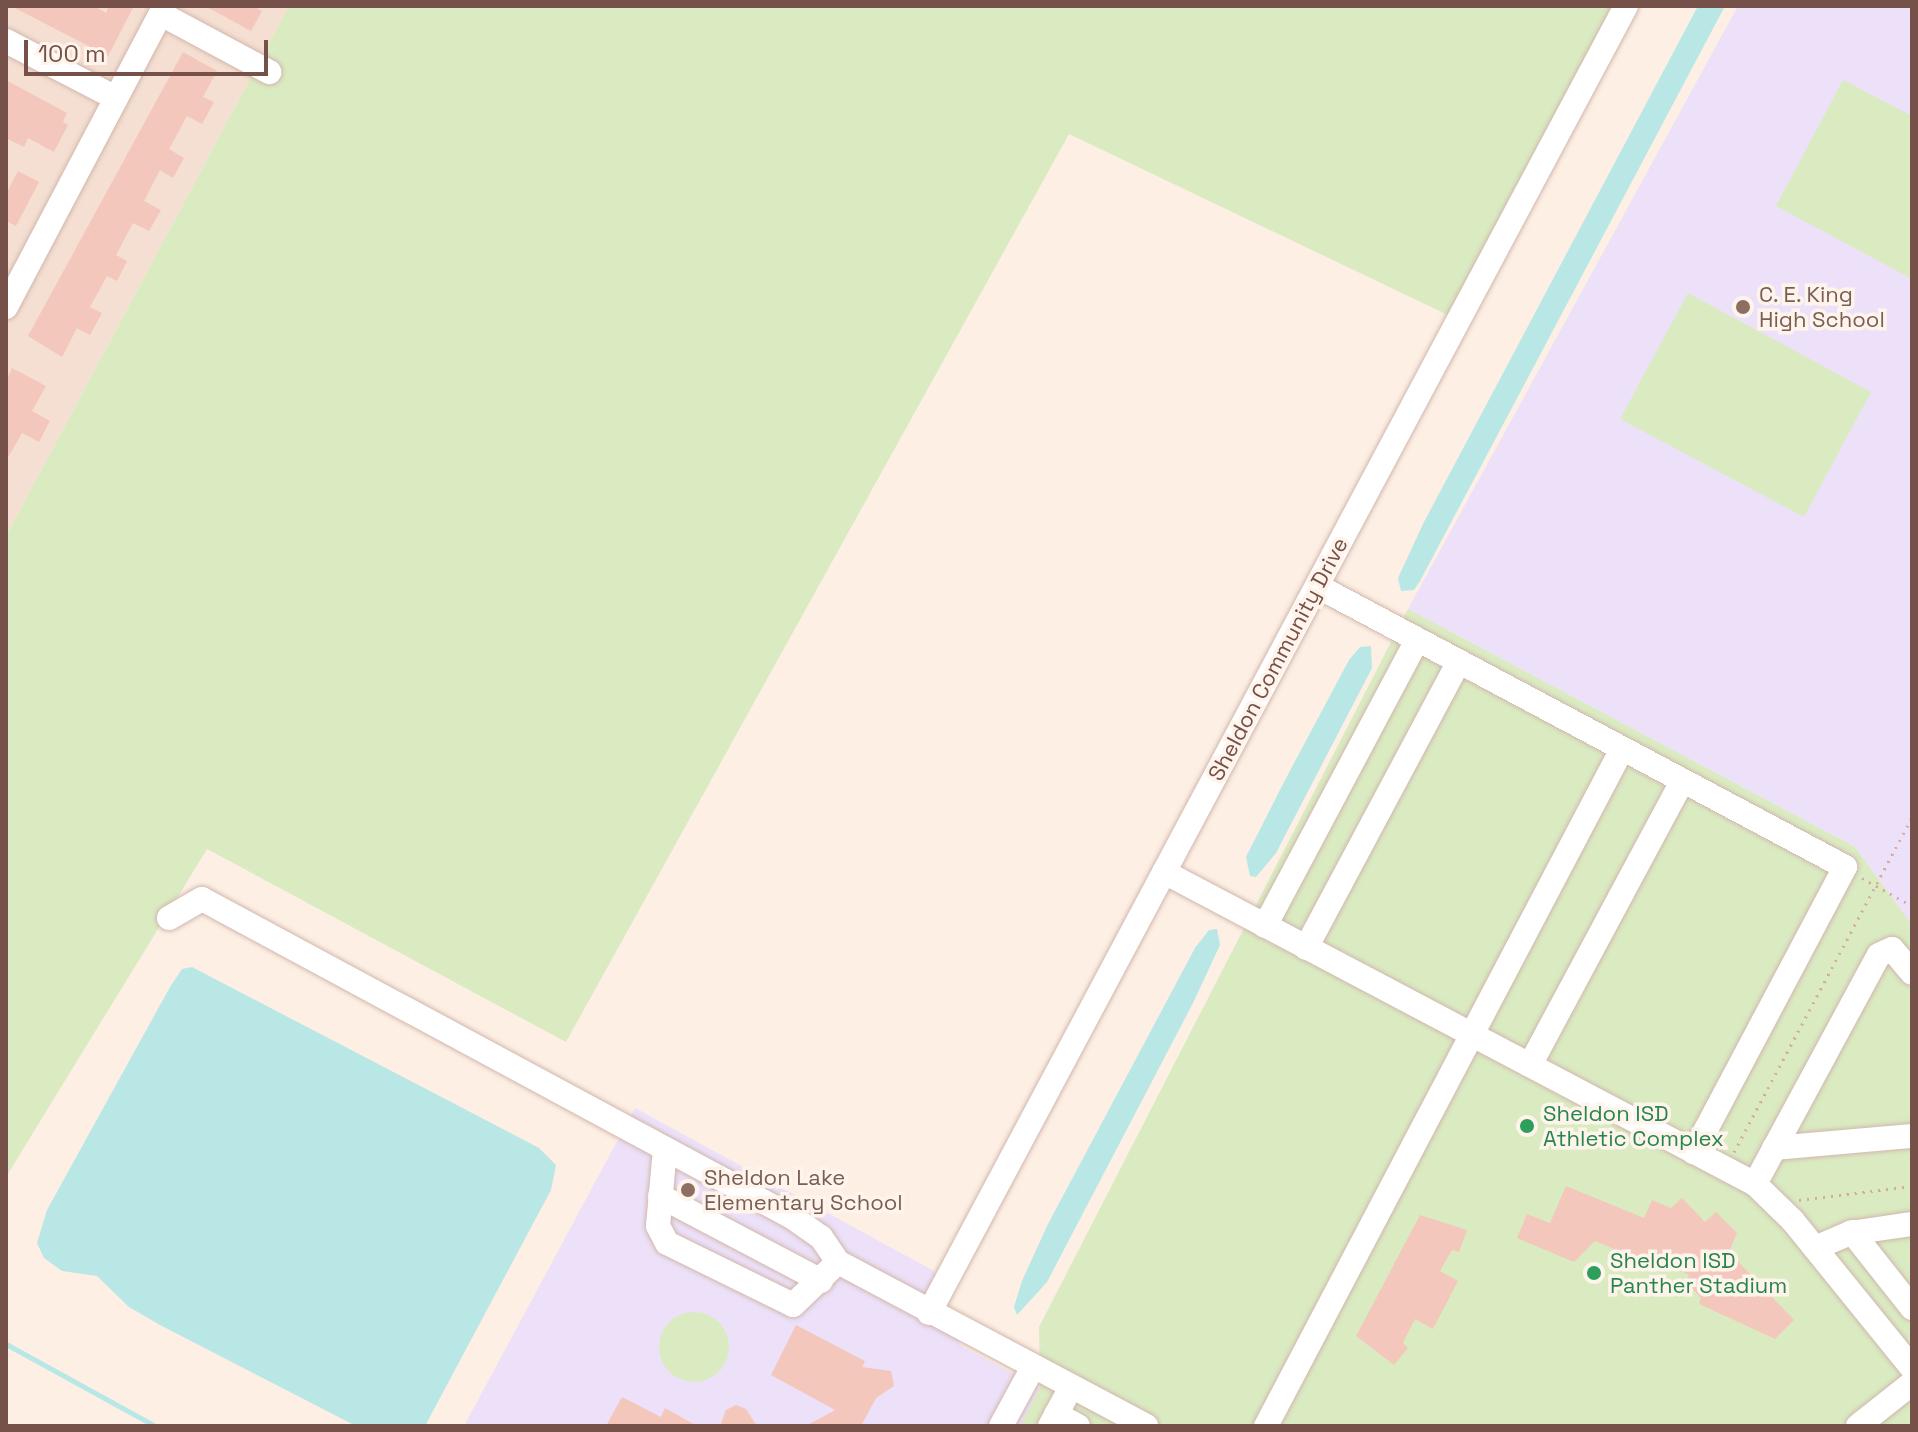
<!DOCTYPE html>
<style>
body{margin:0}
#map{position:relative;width:1918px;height:1432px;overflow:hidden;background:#fdefe4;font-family:"Space Grotesk",sans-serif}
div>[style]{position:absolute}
.residential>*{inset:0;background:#f5dfd2}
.education>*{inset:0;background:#ece1f9}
.green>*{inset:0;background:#daebc2}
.round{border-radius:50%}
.water>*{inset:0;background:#b8e7e6}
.stream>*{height:5px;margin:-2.5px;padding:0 2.5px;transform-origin:2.5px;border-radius:2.5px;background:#b8e7e6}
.building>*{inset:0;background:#f3c7bb}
.path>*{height:3px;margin-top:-1.5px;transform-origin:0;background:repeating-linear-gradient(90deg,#d8aa9e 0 2px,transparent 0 8px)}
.roads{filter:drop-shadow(0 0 2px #d1b7ad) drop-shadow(0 0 2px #d1b7ad)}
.minor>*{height:24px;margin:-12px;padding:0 12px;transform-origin:12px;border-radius:12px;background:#fff}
.dots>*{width:22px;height:22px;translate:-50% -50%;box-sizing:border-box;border:4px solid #fff4eb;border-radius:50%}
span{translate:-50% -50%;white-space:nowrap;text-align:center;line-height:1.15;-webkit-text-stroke:7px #fff4eb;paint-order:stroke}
.education-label{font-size:22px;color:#785e54}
.left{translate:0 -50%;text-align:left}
.street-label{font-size:22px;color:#765149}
.leisure-label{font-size:22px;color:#27864d}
.frame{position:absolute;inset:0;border:8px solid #765149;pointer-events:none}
.scale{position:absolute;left:24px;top:40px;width:244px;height:36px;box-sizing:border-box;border:4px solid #765149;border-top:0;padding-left:10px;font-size:24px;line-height:28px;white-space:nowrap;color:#765149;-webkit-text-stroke:6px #fff4eb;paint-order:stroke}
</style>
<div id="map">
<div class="residential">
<div style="clip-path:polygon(6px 6px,289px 6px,6px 536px)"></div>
</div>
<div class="education">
<div style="clip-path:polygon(1738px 6px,1912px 6px,1912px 925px,1855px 847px,1408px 609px)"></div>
<div style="clip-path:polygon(635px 1108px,934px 1271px,961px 1346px,1040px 1388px,1020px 1426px,464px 1426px)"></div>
</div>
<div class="green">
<div style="clip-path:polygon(289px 6px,1615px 6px,1452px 317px,1069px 134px,566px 1042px,207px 849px,6px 1177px,6px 536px)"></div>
<div style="clip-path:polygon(1843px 80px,1912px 116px,1912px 279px,1776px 206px)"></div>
<div style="clip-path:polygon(1688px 293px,1871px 392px,1804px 517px,1620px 419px)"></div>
<div style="clip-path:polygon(1408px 609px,1855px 847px,1912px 925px,1912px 1426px,1020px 1426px,1040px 1388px,1039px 1327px)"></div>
<div class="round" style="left:659px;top:1312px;width:70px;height:70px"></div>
</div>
<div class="water">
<div style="clip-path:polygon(1698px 6px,1725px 6px,1420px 581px,1414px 590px,1401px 591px,1398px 578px,1424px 522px)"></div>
<div style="clip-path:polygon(1371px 646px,1372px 668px,1276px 853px,1256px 877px,1250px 876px,1246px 857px,1284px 782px,1349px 660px,1360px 647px)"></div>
<div style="clip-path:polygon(1217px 929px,1220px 945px,1193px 1003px,1047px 1282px,1017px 1315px,1014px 1307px,1022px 1281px,1048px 1224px,1195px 948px,1209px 930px)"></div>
<div style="clip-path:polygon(192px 967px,539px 1148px,556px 1165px,551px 1190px,425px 1426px,356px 1426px,160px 1325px,129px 1307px,97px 1276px,62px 1271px,44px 1258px,37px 1243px,47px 1210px,170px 987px,182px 969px)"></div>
</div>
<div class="stream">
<div style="left:6px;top:1344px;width:170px;rotate:28.8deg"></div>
</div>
<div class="building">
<div style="clip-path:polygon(11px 6px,94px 6px,106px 13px,109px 6px,134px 6px,108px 56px)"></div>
<div style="clip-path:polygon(205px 6px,253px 6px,262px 11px,251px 31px)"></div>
<div style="clip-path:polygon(183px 52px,217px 71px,203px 97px,214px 102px,202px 124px,187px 116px,169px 149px,184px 158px,173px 178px,160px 170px,144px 201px,161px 210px,149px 231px,133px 223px,116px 255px,127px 261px,117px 281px,107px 276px,90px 307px,102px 313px,90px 335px,77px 328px,62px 357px,28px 336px)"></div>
<div style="clip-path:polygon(6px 80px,67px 113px,63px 122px,68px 125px,54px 152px,28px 138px,24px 147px,6px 138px)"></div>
<div style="clip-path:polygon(18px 171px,39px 182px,16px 226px,6px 221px,6px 194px)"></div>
<div style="clip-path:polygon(12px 368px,46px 386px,32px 411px,50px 421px,39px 442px,22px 433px,6px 461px,6px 381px)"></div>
<div style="clip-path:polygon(1566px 1186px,1644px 1218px,1652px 1200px,1671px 1208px,1682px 1198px,1705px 1222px,1716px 1212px,1737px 1233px,1729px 1252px,1794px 1320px,1775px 1339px,1699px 1304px,1701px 1298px,1686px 1282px,1689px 1275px,1663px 1263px,1658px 1267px,1595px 1241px,1574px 1262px,1517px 1238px,1527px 1214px,1550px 1223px)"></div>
<div style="clip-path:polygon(1420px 1215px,1467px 1230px,1459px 1252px,1452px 1250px,1440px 1271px,1458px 1281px,1433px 1329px,1415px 1319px,1403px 1343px,1408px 1348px,1394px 1365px,1356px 1336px)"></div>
<div style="clip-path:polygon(796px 1325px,865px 1361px,862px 1367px,891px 1371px,894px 1386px,876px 1398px,861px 1426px,806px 1426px,835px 1410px,771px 1375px)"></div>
<div style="clip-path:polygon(622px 1397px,661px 1417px,665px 1408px,697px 1426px,606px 1426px)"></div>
<div style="clip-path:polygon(736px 1405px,746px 1409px,757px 1426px,720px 1426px,726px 1410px)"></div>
</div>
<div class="path">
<div style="left:1862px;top:878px;width:57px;rotate:29.2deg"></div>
<div style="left:1734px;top:1152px;width:379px;rotate:-62deg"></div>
<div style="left:1799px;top:1200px;width:114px;rotate:-7.1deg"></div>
</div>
<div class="roads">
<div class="minor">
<div style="left:161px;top:14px;width:123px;rotate:28.2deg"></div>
<div style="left:6px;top:41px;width:124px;rotate:27.4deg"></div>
<div style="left:6px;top:307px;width:340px;rotate:-62.2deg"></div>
<div style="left:1317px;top:586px;width:598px;rotate:28.02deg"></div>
<div style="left:1845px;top:867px;width:323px;rotate:117.9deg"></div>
<div style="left:1164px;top:872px;width:668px;rotate:27.83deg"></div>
<div style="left:1755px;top:1184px;width:53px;rotate:44.2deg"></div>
<div style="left:1793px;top:1221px;width:189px;rotate:51deg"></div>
<div style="left:169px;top:918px;width:38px;rotate:-30deg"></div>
<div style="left:202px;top:899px;width:670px;rotate:28.32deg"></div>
<div style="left:792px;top:1217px;width:35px;rotate:35deg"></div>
<div style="left:821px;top:1237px;width:30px;rotate:56deg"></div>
<div style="left:838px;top:1262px;width:349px;rotate:28deg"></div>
<div style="left:1265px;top:926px;width:324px;rotate:-62deg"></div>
<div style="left:1306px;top:948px;width:324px;rotate:-61.9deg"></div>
<div style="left:1530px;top:1065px;width:322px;rotate:-61.8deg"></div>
<div style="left:1774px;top:1148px;width:139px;rotate:-5deg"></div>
<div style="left:665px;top:1149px;width:77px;rotate:95.2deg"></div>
<div style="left:658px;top:1226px;width:19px;rotate:62deg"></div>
<div style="left:667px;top:1243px;width:140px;rotate:26.2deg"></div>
<div style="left:793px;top:1305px;width:62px;rotate:-43.7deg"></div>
<div style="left:1755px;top:1184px;width:260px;rotate:-61.6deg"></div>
<div style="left:1879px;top:955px;width:14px;rotate:-25deg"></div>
<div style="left:1892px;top:949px;width:31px;rotate:50deg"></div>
<div style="left:660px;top:1196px;width:182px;rotate:27.8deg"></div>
<div style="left:1852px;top:1232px;width:97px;rotate:51.7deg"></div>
<div style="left:1815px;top:1248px;width:38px;rotate:-23deg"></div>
<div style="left:1850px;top:1233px;width:63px;rotate:-8.3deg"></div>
<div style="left:929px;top:1313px;width:1481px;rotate:-61.93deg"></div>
<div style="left:1056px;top:1414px;width:25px;rotate:29deg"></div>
<div style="left:1001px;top:1426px;width:67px;rotate:-61.5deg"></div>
<div style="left:1050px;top:1426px;width:44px;rotate:-61.7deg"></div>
<div style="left:1266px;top:1426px;width:765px;rotate:-62.26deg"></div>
<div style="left:1858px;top:1426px;width:69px;rotate:-38.5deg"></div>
</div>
</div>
<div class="dots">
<div style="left:1743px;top:307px;background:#8d6e63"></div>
<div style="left:1527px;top:1126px;background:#2e9e5b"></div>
<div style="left:688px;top:1190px;background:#8d6e63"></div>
<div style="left:1594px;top:1273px;background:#2e9e5b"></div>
</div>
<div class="education-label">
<span class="left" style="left:1759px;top:307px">C. E. King<br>High School</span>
<span class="left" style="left:704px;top:1190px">Sheldon Lake<br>Elementary School</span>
</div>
<div class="street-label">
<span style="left:1278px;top:659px;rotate:-62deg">Sheldon Community Drive</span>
</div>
<div class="leisure-label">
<span class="left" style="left:1543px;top:1126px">Sheldon ISD<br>Athletic Complex</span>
<span class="left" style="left:1610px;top:1273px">Sheldon ISD<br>Panther Stadium</span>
</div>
<div class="frame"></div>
<div class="scale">100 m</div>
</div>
